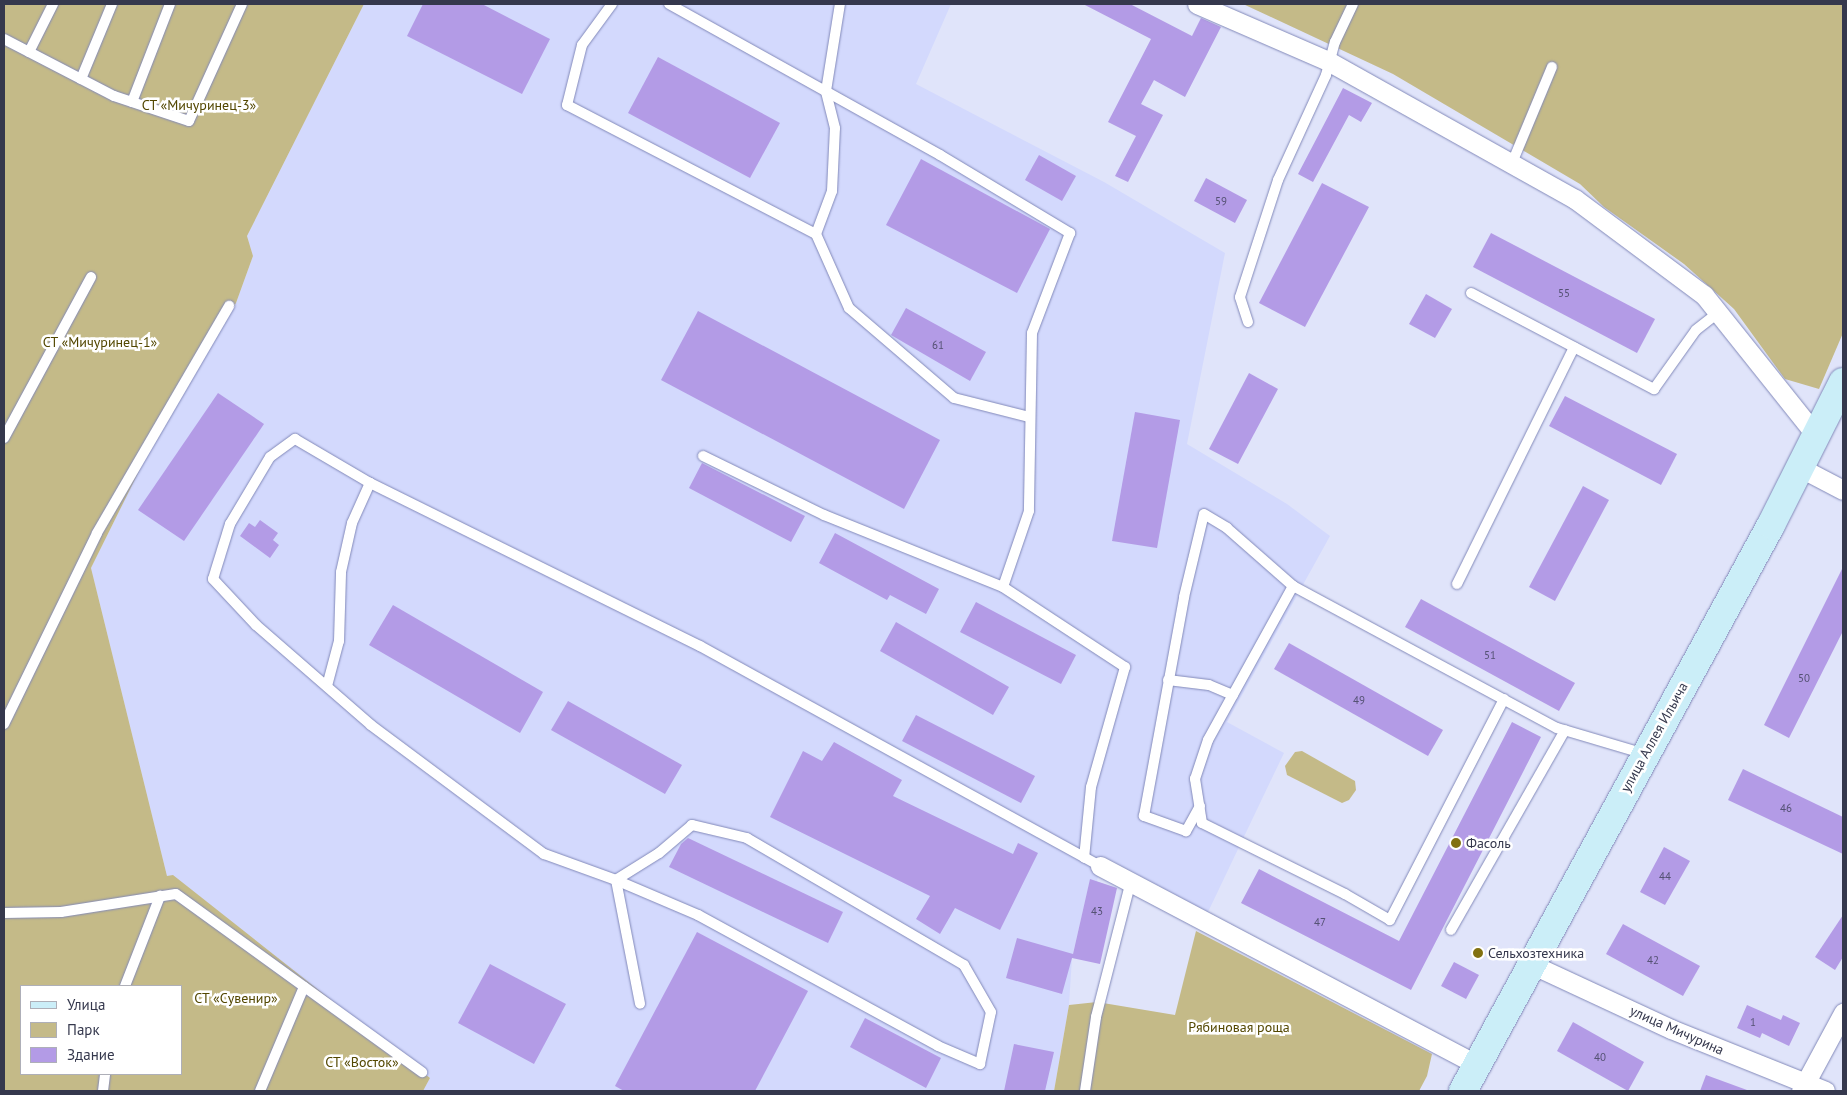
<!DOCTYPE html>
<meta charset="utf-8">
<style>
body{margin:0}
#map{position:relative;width:1847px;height:1095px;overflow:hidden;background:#e0e4fa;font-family:"PT Sans",sans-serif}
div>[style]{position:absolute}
.built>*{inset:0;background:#d3d9fd}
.green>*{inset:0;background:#c4ba88}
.building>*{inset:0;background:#b39be6}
.roads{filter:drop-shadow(0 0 1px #8289b9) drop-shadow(0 0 1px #8289b9)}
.lane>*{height:10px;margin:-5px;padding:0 5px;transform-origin:5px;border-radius:5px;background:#fff}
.street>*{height:19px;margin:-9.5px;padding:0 9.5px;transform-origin:9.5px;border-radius:9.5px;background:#fff}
.secondary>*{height:28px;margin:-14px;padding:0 14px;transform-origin:14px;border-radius:14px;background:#cbeef8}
.dots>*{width:14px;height:14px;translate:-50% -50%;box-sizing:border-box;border:2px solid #fff;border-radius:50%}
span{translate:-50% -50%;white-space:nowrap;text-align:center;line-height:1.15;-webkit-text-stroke:5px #fff;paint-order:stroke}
.number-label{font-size:11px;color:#545173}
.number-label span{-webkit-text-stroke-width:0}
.park-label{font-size:14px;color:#534700}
.street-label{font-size:14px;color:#35384d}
.poi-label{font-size:14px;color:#35384d}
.left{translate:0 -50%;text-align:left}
.frame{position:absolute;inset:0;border:5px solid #35384d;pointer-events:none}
.legend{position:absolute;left:20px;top:985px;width:162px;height:90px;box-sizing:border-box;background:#fff;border:1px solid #aeafb8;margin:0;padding:6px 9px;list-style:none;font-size:15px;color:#35384d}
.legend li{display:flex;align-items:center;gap:10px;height:25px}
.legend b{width:25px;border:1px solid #aeafb8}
</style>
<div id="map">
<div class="built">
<div style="clip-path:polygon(364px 4px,951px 4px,916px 84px,1104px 182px,1225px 253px,1187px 444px,1287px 504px,1330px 536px,1227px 722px,1284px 753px,1208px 912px,1103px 856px,1097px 881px,1090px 880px,1072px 958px,1069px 1005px,1054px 1091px,423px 1091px,430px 1078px,167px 876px,91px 568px,155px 439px,236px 303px,253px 256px,247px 236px)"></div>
</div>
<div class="green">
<div style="clip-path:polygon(evenodd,4px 4px,364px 4px,247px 236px,253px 256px,236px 303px,155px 439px,91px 568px,167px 876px,173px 875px,430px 1078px,423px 1091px,4px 1091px,4px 4px,21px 986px,181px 986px,181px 1074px,21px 1074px,21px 986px)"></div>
<div style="clip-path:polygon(1243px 4px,1843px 4px,1843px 333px,1819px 389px,1785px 379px,1734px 309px,1684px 264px,1604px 207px,1580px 184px,1393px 74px)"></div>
<div style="clip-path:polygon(1302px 751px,1355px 781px,1356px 790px,1349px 800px,1342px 803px,1287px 775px,1285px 766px,1295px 752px)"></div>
<div style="clip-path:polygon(1196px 931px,1432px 1054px,1427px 1076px,1419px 1091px,1054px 1091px,1069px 1005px,1097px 1002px,1175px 1015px)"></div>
</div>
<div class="building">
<div style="clip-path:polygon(423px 4px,482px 4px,550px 39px,522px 94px,407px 36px)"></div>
<div style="clip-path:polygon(1083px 4px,1130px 4px,1192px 36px,1201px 18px,1221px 27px,1185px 97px,1154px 80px,1141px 104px,1163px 115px,1128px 182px,1115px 176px,1136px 136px,1108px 122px,1151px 39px)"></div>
<div style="clip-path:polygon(658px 57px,780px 123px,750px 178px,628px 113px)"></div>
<div style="clip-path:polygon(1343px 88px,1372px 103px,1361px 122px,1349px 115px,1313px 182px,1298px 174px)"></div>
<div style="clip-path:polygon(1039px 155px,1076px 176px,1062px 201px,1025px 180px)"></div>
<div style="clip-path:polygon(921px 159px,1050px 229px,1017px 293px,886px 225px)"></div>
<div style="clip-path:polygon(1206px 178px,1247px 200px,1235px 223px,1194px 201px)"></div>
<div style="clip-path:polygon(1322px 183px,1369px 207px,1305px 327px,1259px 303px)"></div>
<div style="clip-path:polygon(1491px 233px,1655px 319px,1637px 353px,1473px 267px)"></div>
<div style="clip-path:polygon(1426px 294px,1452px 309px,1435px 338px,1409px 324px)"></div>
<div style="clip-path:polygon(906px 308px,986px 352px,970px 381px,891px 335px)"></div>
<div style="clip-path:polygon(698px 311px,940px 440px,904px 509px,661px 380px)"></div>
<div style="clip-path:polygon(1249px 373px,1278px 389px,1238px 464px,1209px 449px)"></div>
<div style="clip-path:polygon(218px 393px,264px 424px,184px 541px,138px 510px)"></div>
<div style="clip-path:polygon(1565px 396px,1677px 454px,1661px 485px,1549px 426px)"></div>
<div style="clip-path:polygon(1135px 412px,1180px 420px,1157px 548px,1112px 541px)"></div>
<div style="clip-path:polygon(702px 463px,805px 516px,791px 542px,689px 488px)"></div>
<div style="clip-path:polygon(1583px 486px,1609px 500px,1555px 601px,1529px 587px)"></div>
<div style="clip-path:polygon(260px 520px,278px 533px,273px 540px,279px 545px,270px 558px,240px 536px,249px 523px,255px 527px)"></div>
<div style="clip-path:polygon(835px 533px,939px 589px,926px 614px,890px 595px,887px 600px,819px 563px)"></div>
<div style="clip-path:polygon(1843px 567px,1843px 631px,1789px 738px,1764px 725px)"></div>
<div style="clip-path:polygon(1421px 599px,1575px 683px,1559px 711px,1405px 627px)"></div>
<div style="clip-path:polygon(976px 602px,1076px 655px,1061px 684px,960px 632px)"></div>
<div style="clip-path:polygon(393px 605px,543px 692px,520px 733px,369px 645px)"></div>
<div style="clip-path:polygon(896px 622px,1009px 687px,993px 715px,880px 651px)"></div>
<div style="clip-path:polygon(1289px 643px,1443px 730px,1428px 756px,1274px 669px)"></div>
<div style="clip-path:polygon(568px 701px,682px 765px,665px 794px,551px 730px)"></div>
<div style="clip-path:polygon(916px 715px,1035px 776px,1021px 803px,902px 741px)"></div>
<div style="clip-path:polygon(1512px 722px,1541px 737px,1411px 990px,1241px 903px,1259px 869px,1399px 941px)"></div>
<div style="clip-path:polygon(834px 742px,902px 780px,893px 796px,1013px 854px,1018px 843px,1038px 853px,1000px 930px,955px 908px,940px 934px,916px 919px,930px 896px,770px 817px,803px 751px,822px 761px)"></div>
<div style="clip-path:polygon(1743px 769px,1843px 817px,1843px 854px,1728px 800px)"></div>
<div style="clip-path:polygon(688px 838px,843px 912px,828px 943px,669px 867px,681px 844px)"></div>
<div style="clip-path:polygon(1664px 847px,1690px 861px,1665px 905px,1640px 892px)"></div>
<div style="clip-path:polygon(1090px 879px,1117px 888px,1100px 964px,1072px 958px,1062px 994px,1006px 978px,1017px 938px,1073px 954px)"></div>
<div style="clip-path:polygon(1843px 915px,1843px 957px,1835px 970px,1815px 957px)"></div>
<div style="clip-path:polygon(1623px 924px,1700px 966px,1683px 996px,1606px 954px)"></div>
<div style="clip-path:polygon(697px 932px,808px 991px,755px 1091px,624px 1091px,615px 1086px)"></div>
<div style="clip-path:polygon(1454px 962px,1479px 975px,1466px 999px,1441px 986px)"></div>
<div style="clip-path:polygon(490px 964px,566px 1004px,534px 1064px,458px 1023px)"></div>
<div style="clip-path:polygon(1747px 1005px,1781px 1020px,1783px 1015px,1800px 1023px,1789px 1046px,1762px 1033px,1760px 1038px,1737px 1028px)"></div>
<div style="clip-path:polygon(865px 1018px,941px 1058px,926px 1088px,850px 1047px)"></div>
<div style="clip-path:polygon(1573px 1022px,1644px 1062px,1628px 1091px,1557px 1051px)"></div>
<div style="clip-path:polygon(1014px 1044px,1054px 1052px,1045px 1091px,1004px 1091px)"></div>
<div style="clip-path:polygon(1706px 1075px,1747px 1090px,1747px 1091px,1700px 1091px)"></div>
</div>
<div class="roads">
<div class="lane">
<div style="left:612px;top:4px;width:51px;rotate:126.2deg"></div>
<div style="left:582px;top:45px;width:62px;rotate:104deg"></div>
<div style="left:567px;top:105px;width:280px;rotate:27.4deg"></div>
<div style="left:816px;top:234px;width:81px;rotate:66deg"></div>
<div style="left:849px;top:308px;width:138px;rotate:40.6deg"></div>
<div style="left:954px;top:398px;width:77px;rotate:14.2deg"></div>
<div style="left:669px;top:4px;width:310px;rotate:29.1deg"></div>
<div style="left:940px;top:155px;width:152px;rotate:31deg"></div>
<div style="left:1070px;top:233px;width:107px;rotate:110.8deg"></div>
<div style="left:1032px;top:333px;width:178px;rotate:91deg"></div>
<div style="left:1029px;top:511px;width:80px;rotate:108.9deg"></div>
<div style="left:4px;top:39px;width:124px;rotate:27.4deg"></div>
<div style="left:114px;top:96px;width:79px;rotate:18.4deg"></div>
<div style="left:189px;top:121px;width:128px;rotate:-65.6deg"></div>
<div style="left:29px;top:52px;width:54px;rotate:-63.4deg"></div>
<div style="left:81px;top:79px;width:81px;rotate:-67.5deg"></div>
<div style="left:132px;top:102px;width:105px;rotate:-68.8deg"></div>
<div style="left:1512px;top:163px;width:104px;rotate:-67.4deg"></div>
<div style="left:816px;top:234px;width:46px;rotate:-69.6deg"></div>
<div style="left:832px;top:191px;width:63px;rotate:-87.3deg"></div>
<div style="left:835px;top:128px;width:38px;rotate:-104deg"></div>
<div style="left:826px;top:91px;width:88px;rotate:-80.9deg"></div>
<div style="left:1471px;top:293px;width:207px;rotate:27.7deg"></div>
<div style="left:1654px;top:389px;width:72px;rotate:-54.6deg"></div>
<div style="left:1696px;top:330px;width:28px;rotate:-38deg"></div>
<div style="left:1248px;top:322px;width:26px;rotate:-108deg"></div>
<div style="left:1240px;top:297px;width:123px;rotate:-72deg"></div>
<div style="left:1278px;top:180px;width:115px;rotate:-65.4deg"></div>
<div style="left:1326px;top:75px;width:34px;rotate:-75deg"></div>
<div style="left:1335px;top:42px;width:42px;rotate:-64.7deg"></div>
<div style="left:4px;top:438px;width:183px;rotate:-61.6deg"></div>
<div style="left:703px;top:456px;width:135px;rotate:26deg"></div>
<div style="left:824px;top:515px;width:193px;rotate:21.9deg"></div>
<div style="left:1003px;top:587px;width:146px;rotate:33.3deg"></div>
<div style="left:1125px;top:667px;width:125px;rotate:105.8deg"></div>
<div style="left:1091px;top:787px;width:71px;rotate:95.6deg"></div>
<div style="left:1457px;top:584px;width:264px;rotate:-63.7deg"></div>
<div style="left:1168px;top:680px;width:41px;rotate:7deg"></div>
<div style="left:1209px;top:685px;width:26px;rotate:23deg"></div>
<div style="left:327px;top:686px;width:47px;rotate:-75.1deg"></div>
<div style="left:339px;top:641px;width:69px;rotate:-88.3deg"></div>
<div style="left:341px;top:572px;width:50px;rotate:-77.3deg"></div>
<div style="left:352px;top:523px;width:44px;rotate:-65.8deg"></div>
<div style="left:1504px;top:699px;width:249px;rotate:117.3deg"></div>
<div style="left:1390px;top:920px;width:52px;rotate:-150deg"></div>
<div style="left:1345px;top:894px;width:160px;rotate:-153.6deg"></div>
<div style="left:1202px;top:823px;width:45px;rotate:-99deg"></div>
<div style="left:1195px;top:779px;width:41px;rotate:-71.6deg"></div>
<div style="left:1208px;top:740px;width:176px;rotate:-61.1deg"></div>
<div style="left:1293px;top:586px;width:300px;rotate:28.3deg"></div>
<div style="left:1557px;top:728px;width:92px;rotate:16.5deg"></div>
<div style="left:4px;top:724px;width:212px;rotate:-64deg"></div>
<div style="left:97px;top:533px;width:263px;rotate:-59.8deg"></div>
<div style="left:1200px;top:806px;width:29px;rotate:119deg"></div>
<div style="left:1186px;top:831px;width:45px;rotate:-160.3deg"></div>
<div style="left:1144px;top:816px;width:223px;rotate:-79.6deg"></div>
<div style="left:1184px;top:597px;width:85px;rotate:-76.5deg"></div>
<div style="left:1204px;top:514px;width:27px;rotate:31deg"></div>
<div style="left:1227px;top:528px;width:88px;rotate:41.3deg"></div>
<div style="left:616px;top:880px;width:89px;rotate:23.1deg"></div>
<div style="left:698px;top:915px;width:273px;rotate:28.6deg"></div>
<div style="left:938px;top:1046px;width:46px;rotate:23.2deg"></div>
<div style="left:980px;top:1064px;width:53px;rotate:-78.1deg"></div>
<div style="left:991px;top:1012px;width:54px;rotate:-119.9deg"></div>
<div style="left:964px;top:965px;width:251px;rotate:-149.7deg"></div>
<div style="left:747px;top:838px;width:57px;rotate:-166.7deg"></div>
<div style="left:692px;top:825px;width:43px;rotate:139.7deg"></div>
<div style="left:659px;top:853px;width:51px;rotate:147.9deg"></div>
<div style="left:616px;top:880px;width:77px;rotate:-160.1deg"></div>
<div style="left:544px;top:854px;width:216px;rotate:-143.3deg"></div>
<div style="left:371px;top:725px;width:152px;rotate:-139deg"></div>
<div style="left:256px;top:625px;width:63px;rotate:-133.1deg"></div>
<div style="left:213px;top:579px;width:58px;rotate:-72.8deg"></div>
<div style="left:230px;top:524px;width:78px;rotate:-59.2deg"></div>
<div style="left:270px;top:457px;width:31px;rotate:-36deg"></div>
<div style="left:295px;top:439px;width:87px;rotate:30.4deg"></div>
<div style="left:370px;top:483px;width:368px;rotate:26.3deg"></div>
<div style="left:700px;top:646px;width:457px;rotate:28.8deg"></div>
<div style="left:616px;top:880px;width:126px;rotate:79deg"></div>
<div style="left:4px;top:913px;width:57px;rotate:-1deg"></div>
<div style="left:61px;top:912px;width:116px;rotate:-8.9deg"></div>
<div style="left:176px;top:894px;width:304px;rotate:35.9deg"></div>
<div style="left:1451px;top:930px;width:230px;rotate:-60.3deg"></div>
<div style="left:125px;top:986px;width:97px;rotate:-68.7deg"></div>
<div style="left:103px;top:1091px;width:17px;rotate:-83deg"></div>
<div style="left:260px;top:1091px;width:113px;rotate:-67.1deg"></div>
<div style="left:1085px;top:1091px;width:75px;rotate:-81.5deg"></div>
<div style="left:1096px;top:1017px;width:140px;rotate:-75.6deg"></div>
</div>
<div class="street">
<div style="left:1197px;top:4px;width:143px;rotate:23.5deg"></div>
<div style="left:1328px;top:61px;width:283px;rotate:29.2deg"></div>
<div style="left:1575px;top:199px;width:161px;rotate:36.7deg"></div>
<div style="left:1704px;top:295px;width:178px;rotate:51.4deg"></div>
<div style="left:1799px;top:467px;width:50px;rotate:27.6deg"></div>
<div style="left:1100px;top:866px;width:426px;rotate:27.8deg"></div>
<div style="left:1531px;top:964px;width:154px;rotate:24.9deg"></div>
<div style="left:1671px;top:1029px;width:166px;rotate:21.9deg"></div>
<div style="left:1801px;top:1091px;width:89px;rotate:-61.7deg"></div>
</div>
<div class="secondary">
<div style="left:1463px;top:1091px;width:644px;rotate:-61.45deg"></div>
<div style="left:1771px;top:525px;width:160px;rotate:-63.3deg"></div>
</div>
</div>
<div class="dots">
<div style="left:1456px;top:843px;background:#827111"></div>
<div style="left:1478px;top:953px;background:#827111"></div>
</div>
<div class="number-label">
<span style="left:1221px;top:201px">59</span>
<span style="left:1564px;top:293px">55</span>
<span style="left:938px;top:345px">61</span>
<span style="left:1490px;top:655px">51</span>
<span style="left:1804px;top:678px">50</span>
<span style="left:1359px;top:700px">49</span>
<span style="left:1786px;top:808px">46</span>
<span style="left:1665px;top:876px">44</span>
<span style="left:1097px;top:911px">43</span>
<span style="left:1320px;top:922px">47</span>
<span style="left:1653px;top:960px">42</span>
<span style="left:1753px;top:1022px">1</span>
<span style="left:1600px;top:1057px">40</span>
</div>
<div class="park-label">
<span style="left:199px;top:105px">СТ «Мичуринец-3»</span>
<span style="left:100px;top:342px">СТ «Мичуринец-1»</span>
<span style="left:236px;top:998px">СТ «Сувенир»</span>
<span style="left:1239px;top:1027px">Рябиновая роща</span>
<span style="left:362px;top:1062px">СТ «Восток»</span>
</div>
<div class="street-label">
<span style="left:1654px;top:737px;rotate:-61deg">улица Аллея Ильича</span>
<span style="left:1677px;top:1030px;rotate:24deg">улица Мичурина</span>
</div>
<div class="poi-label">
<span class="left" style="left:1466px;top:843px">Фасоль</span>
<span class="left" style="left:1488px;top:953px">Сельхозтехника</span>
</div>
<div class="frame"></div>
<ul class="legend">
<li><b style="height:6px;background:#cbeef8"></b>Улица</li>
<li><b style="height:14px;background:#c4ba88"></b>Парк</li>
<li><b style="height:14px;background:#b39be6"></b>Здание</li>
</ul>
</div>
